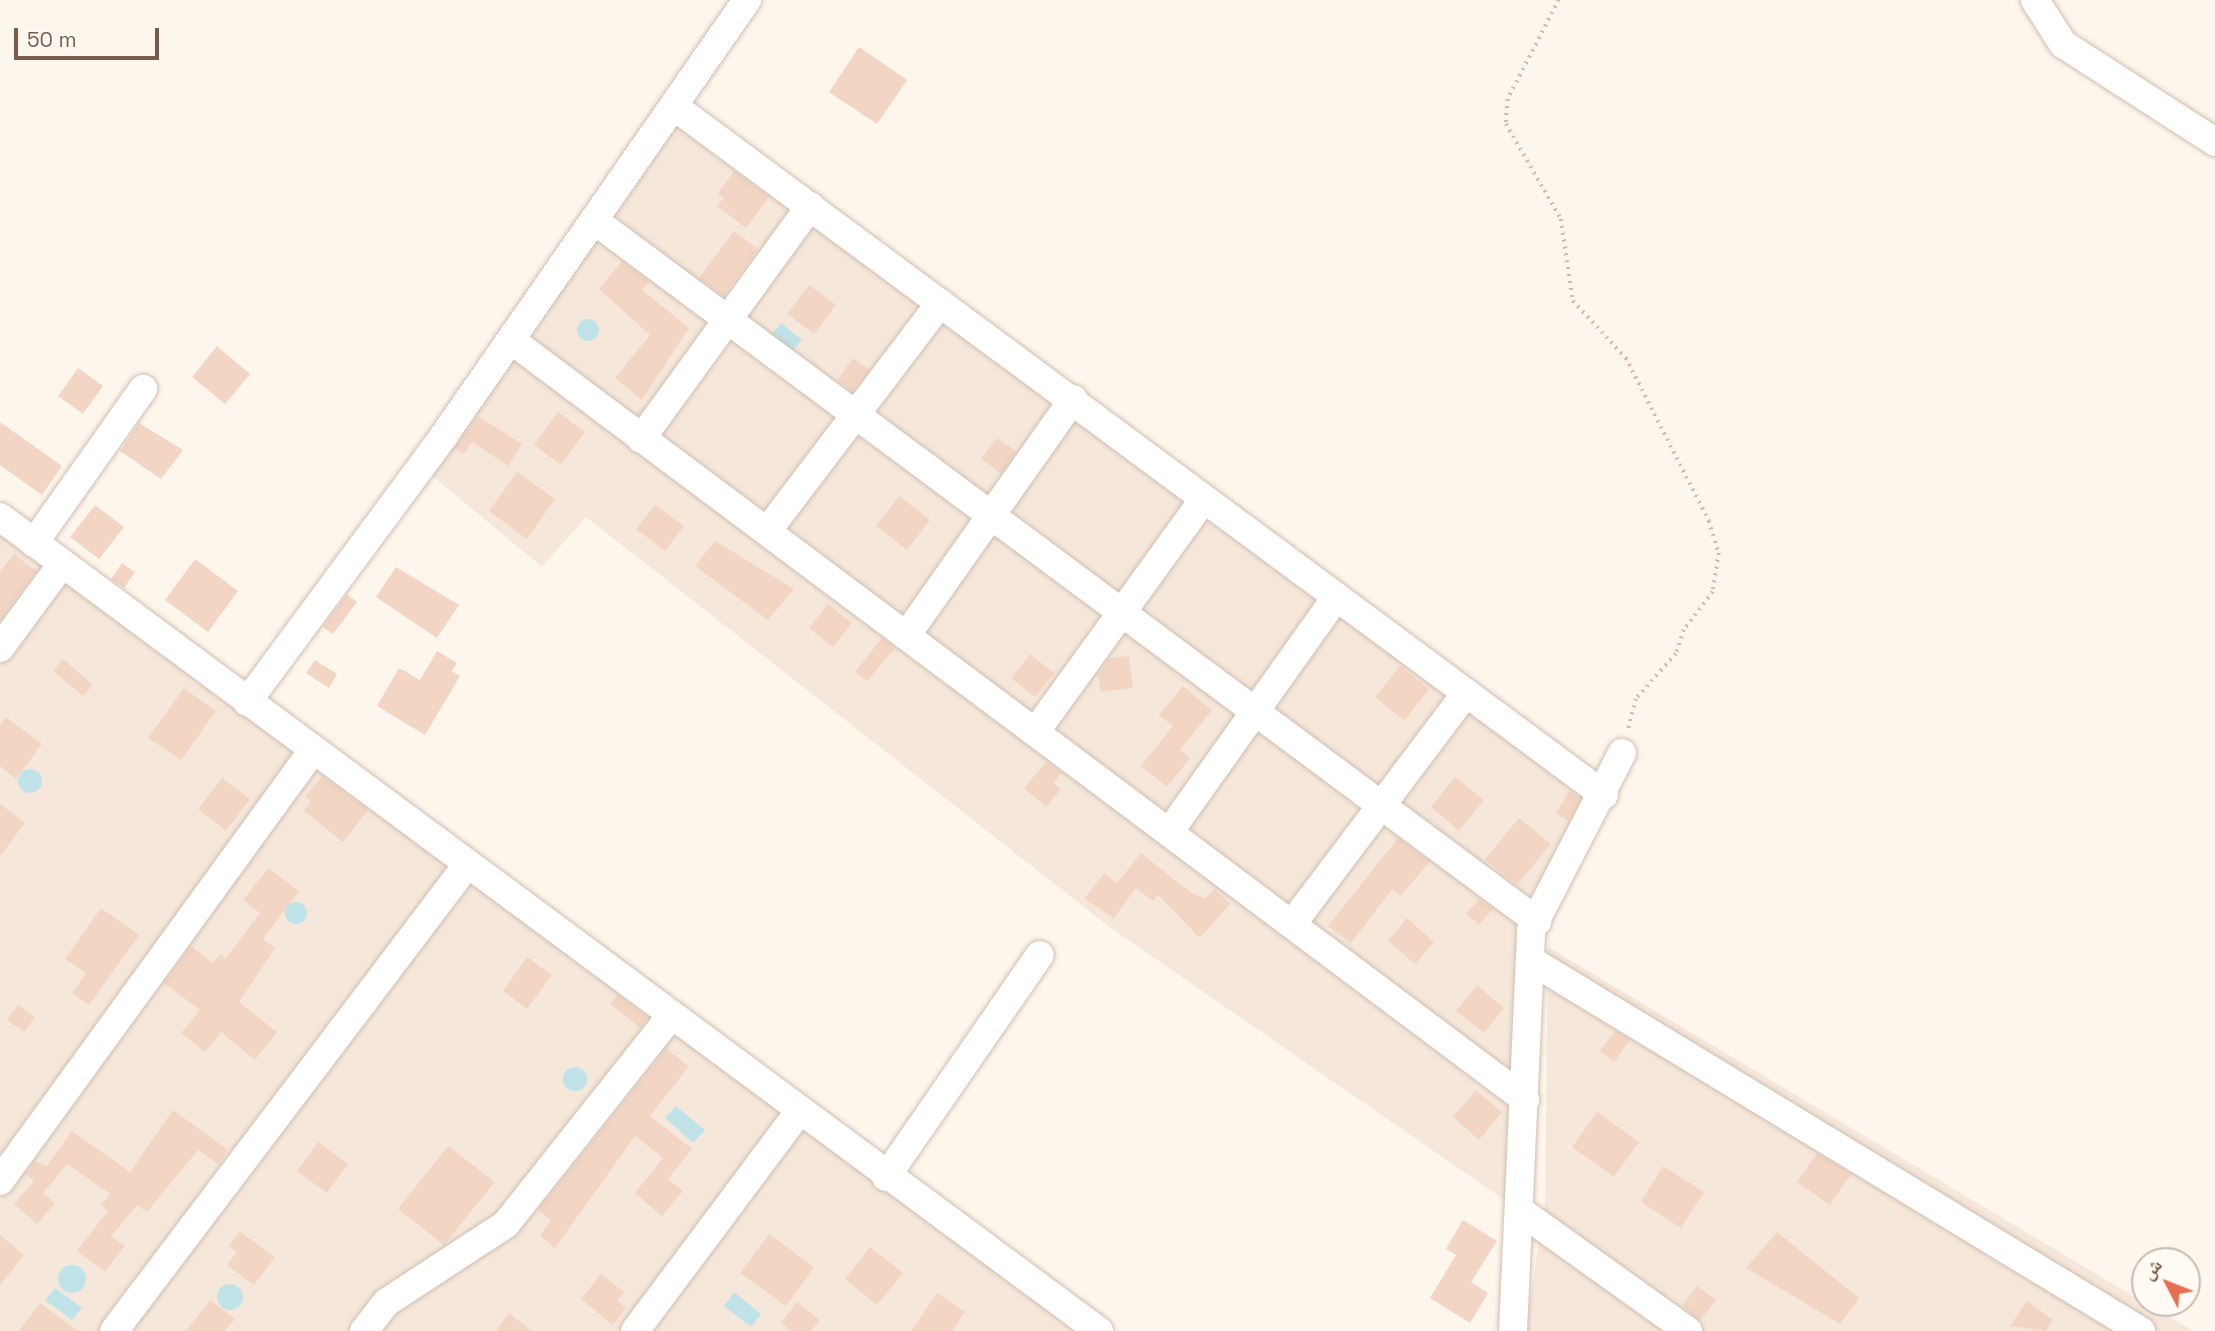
<!DOCTYPE html>
<meta charset="utf-8">
<style>
body{margin:0}
#map{position:relative;width:2215px;height:1331px;overflow:hidden;background:#fdf6ec;font-family:"Space Grotesk","Noto Naskh Arabic",sans-serif}
div>[style]{position:absolute}
.residential>*{inset:0;background:#f5e8da}
.water>*{inset:0;background:#bfe3e8}
.round{border-radius:50%}
.building>*{inset:0;background:#f3d5c3}
.path>*{height:3.5px;margin-top:-1.75px;transform-origin:0;background:repeating-linear-gradient(90deg,#d9b8a5 0 2px,transparent 0 7px)}
.roads{filter:drop-shadow(0 0 2px #d1beb0) drop-shadow(0 0 2px #d1beb0)}
.minor>*{height:28px;margin:-14px;padding:0 14px;transform-origin:14px;border-radius:14px;background:#fff}
span{translate:-50% -50%;white-space:nowrap;text-align:center;line-height:1.15;-webkit-text-stroke:5px #fffaf3;paint-order:stroke}
.north{position:absolute;left:2131px;top:1247px;width:70px;height:70px;box-sizing:border-box;background:#fffaf3;border:2px solid #cabbb1;border-radius:50%;rotate:312deg;font-size:19px;font-weight:700;line-height:28px;text-align:center;color:#7a5c4d}
.north::after{content:'';display:block;margin:auto;width:24px;height:32px;background:#e76f51;clip-path:polygon(50% 0,100% 100%,50% 72%,0 100%)}
.scale{position:absolute;left:14px;top:28px;width:145px;height:32px;box-sizing:border-box;border:4px solid #7a5c4d;border-top:0;padding-left:9px;font-size:21px;line-height:24px;white-space:nowrap;color:#7a5c4d;-webkit-text-stroke:5px #fffaf3;paint-order:stroke}
</style>
<div id="map">
<div class="residential">
<div style="clip-path:polygon(675px 107px,1604px 795px,1531px 930px,1519px 1210px,1111px 928px,586px 517px,542px 567px,424px 469px)"></div>
<div style="clip-path:polygon(0 526px,1096px 1331px,0 1331px)"></div>
<div style="clip-path:polygon(1548px 947px,2145px 1303px,2194px 1331px,1525px 1331px,1545px 1205px)"></div>
</div>
<div class="water">
<div class="round" style="left:577px;top:319px;width:22px;height:22px"></div>
<div style="clip-path:polygon(781px 323px,802px 340px,791px 353px,771px 335px)"></div>
<div class="round" style="left:18px;top:769px;width:24px;height:24px"></div>
<div class="round" style="left:285px;top:902px;width:22px;height:22px"></div>
<div class="round" style="left:563px;top:1067px;width:24px;height:24px"></div>
<div style="clip-path:polygon(676px 1106px,705px 1130px,693px 1143px,665px 1118px)"></div>
<div class="round" style="left:58px;top:1265px;width:28px;height:28px"></div>
<div class="round" style="left:217px;top:1284px;width:26px;height:26px"></div>
<div style="clip-path:polygon(55px 1288px,82px 1308px,72px 1320px,45px 1300px)"></div>
<div style="clip-path:polygon(734px 1292px,761px 1314px,751px 1327px,724px 1306px)"></div>
</div>
<div class="building">
<div style="clip-path:polygon(859px 47px,907px 80px,877px 124px,829px 92px)"></div>
<div style="clip-path:polygon(734px 171px,769px 197px,746px 228px,717px 206px,724px 198px,718px 193px)"></div>
<div style="clip-path:polygon(734px 231px,758px 249px,724px 296px,699px 278px)"></div>
<div style="clip-path:polygon(622px 261px,649px 282px,642px 290px,689px 328px,642px 400px,615px 378px,650px 335px,599px 289px)"></div>
<div style="clip-path:polygon(809px 285px,836px 305px,814px 334px,787px 314px)"></div>
<div style="clip-path:polygon(217px 346px,250px 374px,225px 404px,192px 377px)"></div>
<div style="clip-path:polygon(853px 358px,869px 370px,852px 391px,837px 380px)"></div>
<div style="clip-path:polygon(78px 368px,103px 386px,83px 414px,58px 396px)"></div>
<div style="clip-path:polygon(558px 412px,585px 432px,561px 465px,534px 445px)"></div>
<div style="clip-path:polygon(478px 416px,522px 444px,508px 466px,472px 442px,464px 454px,455px 448px)"></div>
<div style="clip-path:polygon(0 422px,62px 466px,42px 495px,0 465px)"></div>
<div style="clip-path:polygon(139px 423px,183px 450px,161px 479px,120px 451px)"></div>
<div style="clip-path:polygon(997px 438px,1016px 451px,1001px 473px,981px 459px)"></div>
<div style="clip-path:polygon(517px 472px,555px 499px,527px 539px,489px 511px)"></div>
<div style="clip-path:polygon(899px 496px,930px 520px,907px 550px,876px 526px)"></div>
<div style="clip-path:polygon(95px 505px,124px 527px,99px 559px,70px 537px)"></div>
<div style="clip-path:polygon(655px 505px,684px 526px,665px 551px,636px 529px)"></div>
<div style="clip-path:polygon(715px 541px,794px 589px,768px 620px,695px 566px)"></div>
<div style="clip-path:polygon(14px 554px,36px 571px,0 620px,0 571px)"></div>
<div style="clip-path:polygon(195px 559px,238px 591px,208px 632px,165px 600px)"></div>
<div style="clip-path:polygon(122px 563px,135px 572px,124px 588px,111px 579px)"></div>
<div style="clip-path:polygon(396px 567px,459px 605px,437px 638px,376px 597px)"></div>
<div style="clip-path:polygon(347px 594px,357px 602px,333px 634px,323px 627px)"></div>
<div style="clip-path:polygon(828px 604px,852px 623px,833px 647px,809px 628px)"></div>
<div style="clip-path:polygon(882px 638px,895px 648px,867px 681px,855px 672px)"></div>
<div style="clip-path:polygon(437px 651px,457px 663px,452px 671px,460px 676px,425px 735px,377px 706px,399px 668px,420px 680px)"></div>
<div style="clip-path:polygon(1030px 654px,1054px 673px,1035px 697px,1011px 678px)"></div>
<div style="clip-path:polygon(1129px 656px,1133px 688px,1101px 692px,1098px 675px,1109px 658px)"></div>
<div style="clip-path:polygon(63px 659px,93px 685px,83px 696px,53px 671px)"></div>
<div style="clip-path:polygon(315px 660px,337px 674px,329px 688px,306px 673px)"></div>
<div style="clip-path:polygon(1400px 666px,1429px 689px,1404px 721px,1375px 697px)"></div>
<div style="clip-path:polygon(1183px 686px,1212px 710px,1180px 750px,1190px 758px,1167px 787px,1141px 766px,1173px 726px,1159px 715px)"></div>
<div style="clip-path:polygon(184px 688px,216px 711px,181px 760px,148px 738px)"></div>
<div style="clip-path:polygon(6px 717px,42px 744px,16px 779px,0 766px,0 725px)"></div>
<div style="clip-path:polygon(1046px 762px,1062px 773px,1053px 783px,1061px 789px,1046px 807px,1024px 788px)"></div>
<div style="clip-path:polygon(322px 776px,368px 810px,343px 842px,304px 811px,311px 802px,305px 797px)"></div>
<div style="clip-path:polygon(1455px 777px,1484px 800px,1459px 831px,1431px 807px)"></div>
<div style="clip-path:polygon(222px 778px,250px 799px,226px 831px,198px 809px)"></div>
<div style="clip-path:polygon(1569px 791px,1580px 798px,1569px 821px,1556px 814px)"></div>
<div style="clip-path:polygon(0 804px,25px 823px,0 856px)"></div>
<div style="clip-path:polygon(1519px 818px,1551px 844px,1517px 885px,1485px 859px)"></div>
<div style="clip-path:polygon(1398px 838px,1430px 862px,1400px 896px,1392px 889px,1351px 943px,1328px 926px)"></div>
<div style="clip-path:polygon(1141px 853px,1190px 892px,1205px 899px,1214px 889px,1230px 904px,1200px 938px,1158px 895px,1153px 901px,1136px 888px,1114px 918px,1084px 899px,1104px 873px,1117px 883px)"></div>
<div style="clip-path:polygon(268px 868px,299px 891px,263px 939px,275px 948px,239px 1002px,277px 1032px,255px 1060px,221px 1032px,205px 1052px,181px 1033px,200px 1010px,164px 983px,191px 946px,213px 963px,220px 954px,226px 958px,260px 913px,243px 900px)"></div>
<div style="clip-path:polygon(1479px 899px,1493px 909px,1479px 925px,1466px 914px)"></div>
<div style="clip-path:polygon(101px 908px,139px 935px,89px 1005px,72px 993px,86px 973px,65px 959px)"></div>
<div style="clip-path:polygon(1407px 918px,1434px 942px,1415px 964px,1388px 941px)"></div>
<div style="clip-path:polygon(527px 957px,552px 975px,527px 1009px,503px 991px)"></div>
<div style="clip-path:polygon(1477px 985px,1504px 1008px,1484px 1033px,1456px 1011px)"></div>
<div style="clip-path:polygon(617px 995px,648px 1018px,640px 1028px,610px 1004px)"></div>
<div style="clip-path:polygon(18px 1005px,35px 1017px,24px 1032px,7px 1020px)"></div>
<div style="clip-path:polygon(1615px 1031px,1630px 1040px,1614px 1062px,1600px 1051px)"></div>
<div style="clip-path:polygon(666px 1049px,689px 1066px,650px 1116px,692px 1149px,668px 1179px,683px 1191px,662px 1216px,635px 1193px,663px 1158px,635px 1136px,555px 1248px,540px 1236px,551px 1220px,538px 1210px)"></div>
<div style="clip-path:polygon(1476px 1090px,1502px 1112px,1479px 1140px,1453px 1117px)"></div>
<div style="clip-path:polygon(173px 1110px,228px 1150px,218px 1164px,198px 1150px,147px 1212px,137px 1205px,111px 1236px,125px 1246px,105px 1272px,77px 1251px,108px 1211px,101px 1205px,110px 1194px,67px 1164px,43px 1193px,55px 1203px,37px 1224px,14px 1204px,34px 1181px,26px 1174px,35px 1161px,47px 1166px,72px 1131px,130px 1172px)"></div>
<div style="clip-path:polygon(1597px 1112px,1639px 1142px,1614px 1177px,1572px 1147px)"></div>
<div style="clip-path:polygon(318px 1142px,348px 1164px,327px 1193px,297px 1171px)"></div>
<div style="clip-path:polygon(448px 1146px,495px 1182px,444px 1245px,398px 1209px)"></div>
<div style="clip-path:polygon(1817px 1153px,1851px 1174px,1830px 1205px,1797px 1182px)"></div>
<div style="clip-path:polygon(1663px 1166px,1704px 1192px,1681px 1228px,1641px 1202px)"></div>
<div style="clip-path:polygon(1463px 1220px,1497px 1241px,1471px 1282px,1488px 1293px,1470px 1323px,1430px 1298px,1456px 1255px,1446px 1249px)"></div>
<div style="clip-path:polygon(239px 1231px,275px 1257px,254px 1285px,227px 1265px,237px 1252px,229px 1246px)"></div>
<div style="clip-path:polygon(1777px 1232px,1859px 1298px,1840px 1324px,1746px 1268px)"></div>
<div style="clip-path:polygon(769px 1234px,814px 1267px,786px 1306px,740px 1273px)"></div>
<div style="clip-path:polygon(0 1235px,24px 1255px,0 1285px)"></div>
<div style="clip-path:polygon(870px 1247px,903px 1273px,877px 1305px,845px 1279px)"></div>
<div style="clip-path:polygon(601px 1274px,624px 1292px,617px 1301px,626px 1308px,613px 1325px,581px 1299px)"></div>
<div style="clip-path:polygon(1697px 1286px,1716px 1300px,1700px 1320px,1682px 1306px)"></div>
<div style="clip-path:polygon(937px 1293px,965px 1312px,952px 1331px,911px 1331px)"></div>
<div style="clip-path:polygon(210px 1300px,235px 1319px,225px 1331px,186px 1331px)"></div>
<div style="clip-path:polygon(2027px 1301px,2053px 1320px,2046px 1331px,2010px 1326px)"></div>
<div style="clip-path:polygon(797px 1302px,820px 1320px,811px 1331px,791px 1331px,781px 1323px)"></div>
<div style="clip-path:polygon(40px 1303px,78px 1331px,19px 1331px)"></div>
<div style="clip-path:polygon(509px 1313px,532px 1331px,496px 1331px)"></div>
</div>
<div class="path">
<div style="left:1559px;top:0;width:111px;rotate:117.3deg"></div>
<div style="left:1508px;top:99px;width:25px;rotate:95deg"></div>
<div style="left:1506px;top:124px;width:110px;rotate:59.9deg"></div>
<div style="left:1561px;top:219px;width:83px;rotate:81.7deg"></div>
<div style="left:1573px;top:301px;width:78px;rotate:47.1deg"></div>
<div style="left:1626px;top:358px;width:183px;rotate:63deg"></div>
<div style="left:1709px;top:521px;width:34px;rotate:73deg"></div>
<div style="left:1719px;top:553px;width:39px;rotate:99deg"></div>
<div style="left:1713px;top:592px;width:48px;rotate:127.3deg"></div>
<div style="left:1684px;top:630px;width:25px;rotate:108deg"></div>
<div style="left:1676px;top:654px;width:60px;rotate:131.6deg"></div>
<div style="left:1636px;top:699px;width:32px;rotate:104deg"></div>
</div>
<div class="roads">
<div class="minor">
<div style="left:2035px;top:0;width:52px;rotate:57.5deg"></div>
<div style="left:2063px;top:44px;width:181px;rotate:32.8deg"></div>
<div style="left:675px;top:107px;width:1156px;rotate:36.52deg"></div>
<div style="left:595px;top:221px;width:1174px;rotate:36.62deg"></div>
<div style="left:511px;top:340px;width:1267px;rotate:36.82deg"></div>
<div style="left:641px;top:439px;width:288px;rotate:-54deg"></div>
<div style="left:0;top:517px;width:1368px;rotate:36.53deg"></div>
<div style="left:768px;top:530px;width:285px;rotate:-52.8deg"></div>
<div style="left:34px;top:543px;width:189px;rotate:-54.7deg"></div>
<div style="left:906px;top:636px;width:290px;rotate:-54.8deg"></div>
<div style="left:0;top:648px;width:104px;rotate:-53.6deg"></div>
<div style="left:247px;top:702px;width:333px;rotate:-53.5deg"></div>
<div style="left:445px;top:434px;width:529px;rotate:-55.17deg"></div>
<div style="left:1036px;top:731px;width:286px;rotate:-54.1deg"></div>
<div style="left:1170px;top:831px;width:287px;rotate:-54.6deg"></div>
<div style="left:1292px;top:924px;width:289px;rotate:-53deg"></div>
<div style="left:1530px;top:960px;width:715px;rotate:31.27deg"></div>
<div style="left:886px;top:1177px;width:270px;rotate:-55.3deg"></div>
<div style="left:0;top:1181px;width:533px;rotate:-54.01deg"></div>
<div style="left:1519px;top:1210px;width:208px;rotate:35.6deg"></div>
<div style="left:114px;top:1331px;width:585px;rotate:-52.86deg"></div>
<div style="left:364px;top:1331px;width:37px;rotate:-52deg"></div>
<div style="left:387px;top:1302px;width:142px;rotate:-33.2deg"></div>
<div style="left:506px;top:1224px;width:264px;rotate:-51.6deg"></div>
<div style="left:635px;top:1331px;width:272px;rotate:-53.2deg"></div>
<div style="left:1513px;top:1331px;width:401px;rotate:-87.4deg"></div>
<div style="left:1531px;top:930px;width:199px;rotate:-62.8deg"></div>
</div>
</div>
<div class="north">ش</div>
<div class="scale">50 m</div>
</div>
